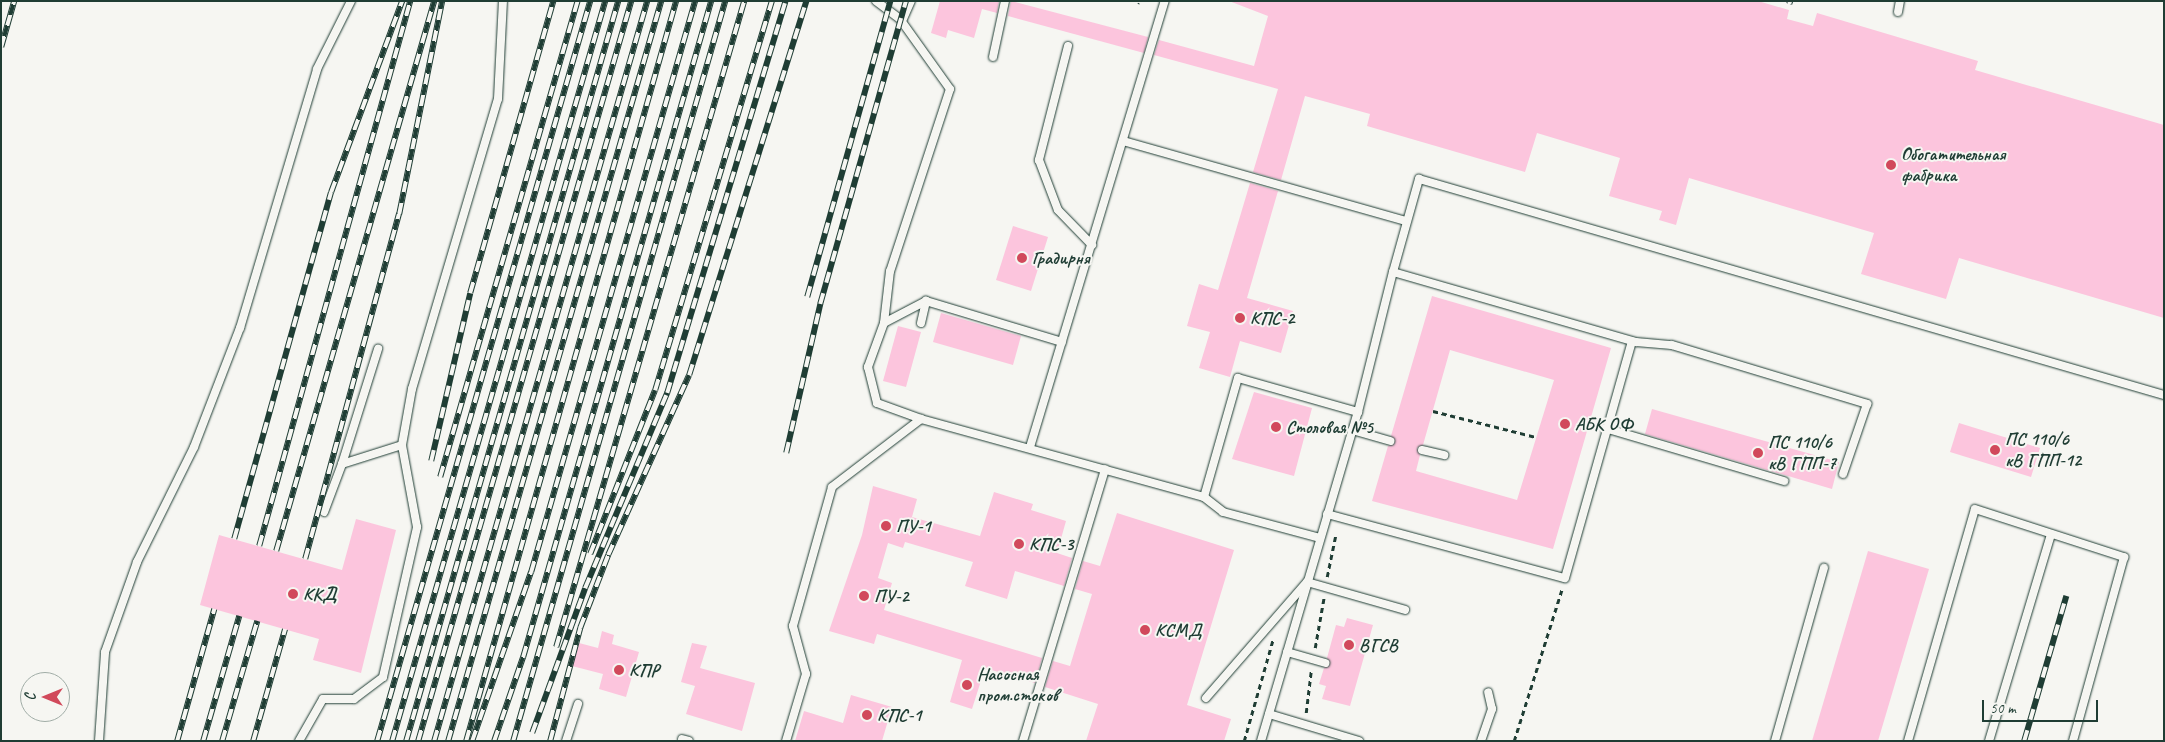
<!DOCTYPE html>
<meta charset="utf-8">
<style>
body{margin:0}
#map{position:relative;width:2165px;height:742px;overflow:hidden;background:#f6f6f2;font-family:Caveat,sans-serif}
div>[style]{position:absolute}
.building>*{inset:0;background:#fcc5dd}
.path>*{height:2.5px;margin-top:-1.25px;transform-origin:0;background:repeating-linear-gradient(90deg,#1f3d34 0 5px,transparent 0 9px)}
.roads{filter:drop-shadow(0 0 1px #1f3d34) drop-shadow(0 0 1px #1f3d34)}
.lane>*{height:8px;margin:-4px;padding:0 4px;transform-origin:4px;border-radius:4px;background:#f6f6f2}
.rail>*{height:5.5px;margin-top:-2.75px;transform-origin:0;background:repeating-linear-gradient(90deg,#f6f6f2 0 11px,#1f3d34 0 22px);box-sizing:border-box;border-block:1px solid #1f3d34}
.dots>*{width:14px;height:14px;translate:-50% -50%;box-sizing:border-box;border:2px solid #f6f6f2;border-radius:50%}
span{translate:-50% -50%;white-space:nowrap;text-align:center;line-height:1.15;-webkit-text-stroke:4px #f6f6f2;paint-order:stroke}
.poi-label{font-size:18px;color:#1f3d34;font-weight:700}
.left{translate:0 -50%;text-align:left}
.frame{position:absolute;inset:0;border:2px solid #1f3d34;pointer-events:none}
.north{position:absolute;left:20px;top:672px;width:50px;height:50px;box-sizing:border-box;background:#f6f6f2;border:1px solid #a0aca6;border-radius:50%;rotate:270deg;font-size:14px;font-weight:700;line-height:20px;text-align:center;color:#1f3d34}
.north::after{content:'';display:block;margin:auto;width:18px;height:22px;background:#d1495b;clip-path:polygon(50% 0,100% 100%,50% 72%,0 100%)}
.scale{position:absolute;left:1982px;top:700px;width:116px;height:22px;box-sizing:border-box;border:2px solid #1f3d34;border-top:0;padding-left:6px;font-size:15px;line-height:18px;white-space:nowrap;color:#1f3d34;-webkit-text-stroke:4px #f6f6f2;paint-order:stroke}
</style>
<div id="map">
<div class="building">
<div style="clip-path:polygon(940px 1px,999px 1px,997px 13px,982px 9px,974px 38px,948px 30px,946px 38px,931px 33px)"></div>
<div style="clip-path:polygon(1011px 1px,1148px 37px,1144px 53px,1008px 16px)"></div>
<div style="clip-path:polygon(1229px 1px,1758px 1px,1789px 10px,1787px 19px,1813px 26px,1817px 13px,1978px 61px,1975px 70px,2164px 125px,2164px 318px,1959px 258px,1946px 299px,1861px 274px,1874px 233px,1689px 178px,1676px 225px,1659px 220px,1662px 211px,1609px 196px,1620px 158px,1537px 133px,1525px 172px,1367px 126px,1370px 114px,1305px 96px,1281px 180px,1253px 172px,1278px 89px,1154px 55px,1159px 40px,1254px 66px,1268px 16px)"></div>
<div style="clip-path:polygon(1250px 183px,1278px 191px,1247px 298px,1293px 311px,1281px 353px,1240px 341px,1230px 377px,1199px 368px,1210px 332px,1187px 326px,1199px 284px,1218px 290px)"></div>
<div style="clip-path:polygon(1013px 226px,1048px 237px,1031px 291px,996px 280px)"></div>
<div style="clip-path:polygon(evenodd,1432px 296px,1611px 348px,1553px 549px,1372px 501px,1388px 446px,1395px 443px,1391px 436px,1432px 296px,1450px 350px,1554px 380px,1517px 500px,1416px 471px,1420px 455px,1417px 448px,1423px 445px,1450px 350px)"></div>
<div style="clip-path:polygon(941px 313px,1021px 336px,1013px 365px,933px 342px)"></div>
<div style="clip-path:polygon(898px 326px,921px 332px,906px 387px,883px 381px)"></div>
<div style="clip-path:polygon(1254px 392px,1312px 408px,1294px 476px,1232px 459px)"></div>
<div style="clip-path:polygon(1652px 409px,1839px 462px,1832px 489px,1645px 434px)"></div>
<div style="clip-path:polygon(1959px 423px,2040px 448px,2031px 477px,1950px 452px)"></div>
<div style="clip-path:polygon(873px 486px,917px 499px,912px 517px,980px 536px,994px 492px,1033px 504px,1031px 510px,1066px 521px,1057px 553px,1072px 558px,1064px 586px,1015px 571px,1007px 599px,965px 586px,973px 562px,905px 542px,903px 548px,888px 543px,878px 578px,892px 583px,884px 610px,1042px 658px,1035px 683px,985px 668px,972px 709px,950px 702px,962px 660px,877px 634px,874px 644px,829px 631px,862px 535px)"></div>
<div style="clip-path:polygon(1117px 513px,1234px 550px,1187px 705px,1231px 719px,1224px 741px,1086px 741px,1098px 704px,1045px 687px,1053px 661px,1070px 666px,1092px 594px,1075px 589px,1083px 561px,1100px 566px)"></div>
<div style="clip-path:polygon(356px 519px,396px 530px,361px 673px,313px 660px,319px 639px,200px 605px,219px 535px,342px 570px)"></div>
<div style="clip-path:polygon(1868px 551px,1929px 569px,1878px 741px,1812px 741px)"></div>
<div style="clip-path:polygon(1347px 618px,1373px 625px,1350px 706px,1322px 699px,1326px 686px,1319px 684px,1324px 668px,1330px 665px,1327px 658px,1336px 625px,1344px 627px)"></div>
<div style="clip-path:polygon(602px 631px,614px 635px,612px 644px,639px 652px,626px 697px,599px 689px,603px 674px,572px 666px,579px 643px,598px 648px)"></div>
<div style="clip-path:polygon(692px 643px,707px 646px,700px 668px,755px 683px,742px 731px,686px 714px,695px 686px,681px 682px)"></div>
<div style="clip-path:polygon(851px 695px,892px 707px,882px 741px,795px 741px,804px 711px,843px 723px)"></div>
</div>
<div class="path">
<div style="left:1433px;top:411px;width:106px;rotate:14.2deg"></div>
<div style="left:1327px;top:577px;width:45px;rotate:-78.4deg"></div>
<div style="left:1315px;top:648px;width:52px;rotate:-80deg"></div>
<div style="left:1306px;top:713px;width:42px;rotate:-83.2deg"></div>
<div style="left:1244px;top:741px;width:106px;rotate:-74.1deg"></div>
<div style="left:1514px;top:741px;width:159px;rotate:-72.5deg"></div>
</div>
<div class="roads">
<div class="lane">
<div style="left:876px;top:1px;width:30px;rotate:37deg"></div>
<div style="left:900px;top:19px;width:86px;rotate:54.5deg"></div>
<div style="left:950px;top:89px;width:192px;rotate:108.2deg"></div>
<div style="left:890px;top:271px;width:52px;rotate:96.6deg"></div>
<div style="left:1898px;top:12px;width:11px;rotate:-80deg"></div>
<div style="left:902px;top:21px;width:22px;rotate:-66deg"></div>
<div style="left:1068px;top:46px;width:118px;rotate:104.3deg"></div>
<div style="left:1039px;top:160px;width:53px;rotate:69.2deg"></div>
<div style="left:1058px;top:210px;width:49px;rotate:45.8deg"></div>
<div style="left:993px;top:57px;width:57px;rotate:-77.9deg"></div>
<div style="left:1123px;top:141px;width:294px;rotate:15.8deg"></div>
<div style="left:1393px;top:272px;width:97px;rotate:-74.4deg"></div>
<div style="left:1419px;top:179px;width:776px;rotate:16.17deg"></div>
<div style="left:926px;top:301px;width:47px;rotate:152.4deg"></div>
<div style="left:884px;top:323px;width:47px;rotate:110deg"></div>
<div style="left:868px;top:367px;width:37px;rotate:76deg"></div>
<div style="left:877px;top:403px;width:47px;rotate:20deg"></div>
<div style="left:921px;top:419px;width:294px;rotate:15.4deg"></div>
<div style="left:1204px;top:497px;width:24px;rotate:38deg"></div>
<div style="left:1223px;top:512px;width:100px;rotate:15deg"></div>
<div style="left:921px;top:323px;width:23px;rotate:-77deg"></div>
<div style="left:926px;top:301px;width:142px;rotate:16.8deg"></div>
<div style="left:1605px;top:428px;width:187px;rotate:16.5deg"></div>
<div style="left:1352px;top:430px;width:40px;rotate:16deg"></div>
<div style="left:1030px;top:447px;width:466px;rotate:-73.2deg"></div>
<div style="left:1422px;top:450px;width:23px;rotate:13deg"></div>
<div style="left:342px;top:464px;width:121px;rotate:-72.6deg"></div>
<div style="left:1204px;top:497px;width:124px;rotate:-74.1deg"></div>
<div style="left:1238px;top:378px;width:125px;rotate:15.8deg"></div>
<div style="left:324px;top:512px;width:51px;rotate:-69.4deg"></div>
<div style="left:342px;top:464px;width:63px;rotate:-17.6deg"></div>
<div style="left:402px;top:445px;width:57px;rotate:-79.9deg"></div>
<div style="left:412px;top:389px;width:302px;rotate:-73.5deg"></div>
<div style="left:498px;top:99px;width:98px;rotate:-87.1deg"></div>
<div style="left:1327px;top:514px;width:246px;rotate:15.1deg"></div>
<div style="left:1565px;top:578px;width:246px;rotate:-74.2deg"></div>
<div style="left:1287px;top:652px;width:40px;rotate:16deg"></div>
<div style="left:1206px;top:698px;width:154px;rotate:-49deg"></div>
<div style="left:1307px;top:582px;width:102px;rotate:15.9deg"></div>
<div style="left:1269px;top:714px;width:94px;rotate:16.7deg"></div>
<div style="left:682px;top:739px;width:7px;rotate:16deg"></div>
<div style="left:99px;top:741px;width:89px;rotate:-86.1deg"></div>
<div style="left:105px;top:652px;width:96px;rotate:-70.4deg"></div>
<div style="left:137px;top:562px;width:128px;rotate:-63.6deg"></div>
<div style="left:194px;top:447px;width:128px;rotate:-68.9deg"></div>
<div style="left:240px;top:328px;width:270px;rotate:-73.4deg"></div>
<div style="left:317px;top:69px;width:76px;rotate:-63.4deg"></div>
<div style="left:299px;top:741px;width:48px;rotate:-60.3deg"></div>
<div style="left:323px;top:699px;width:31px"></div>
<div style="left:354px;top:699px;width:36px;rotate:-37deg"></div>
<div style="left:383px;top:677px;width:154px;rotate:-77.2deg"></div>
<div style="left:417px;top:527px;width:83px;rotate:-100.4deg"></div>
<div style="left:566px;top:741px;width:39px;rotate:-72deg"></div>
<div style="left:786px;top:741px;width:70px;rotate:-73.4deg"></div>
<div style="left:806px;top:674px;width:50px;rotate:-105.2deg"></div>
<div style="left:793px;top:626px;width:144px;rotate:-74.3deg"></div>
<div style="left:832px;top:487px;width:112px;rotate:-37.4deg"></div>
<div style="left:1023px;top:741px;width:284px;rotate:-73.2deg"></div>
<div style="left:1261px;top:741px;width:343px;rotate:-73.6deg"></div>
<div style="left:1358px;top:412px;width:144px;rotate:-76deg"></div>
<div style="left:1393px;top:272px;width:253px;rotate:16.1deg"></div>
<div style="left:1636px;top:342px;width:36px;rotate:5deg"></div>
<div style="left:1672px;top:345px;width:204px;rotate:16.8deg"></div>
<div style="left:1867px;top:404px;width:74px;rotate:108.9deg"></div>
<div style="left:1481px;top:741px;width:34px;rotate:-71deg"></div>
<div style="left:1492px;top:709px;width:17px;rotate:-103deg"></div>
<div style="left:1775px;top:741px;width:180px;rotate:-74.2deg"></div>
<div style="left:1908px;top:741px;width:241px;rotate:-73.9deg"></div>
<div style="left:1975px;top:509px;width:157px;rotate:17.9deg"></div>
<div style="left:2124px;top:557px;width:191px;rotate:105.5deg"></div>
<div style="left:1989px;top:741px;width:216px;rotate:-73.3deg"></div>
</div>
</div>
<div class="rail">
<div style="left:1139px;top:1px;width:2px;rotate:27deg"></div>
<div style="left:1789px;top:4px;width:3px;rotate:-72deg"></div>
<div style="left:1px;top:47px;width:48px;rotate:-74.2deg"></div>
<div style="left:807px;top:297px;width:307px;rotate:-74.3deg"></div>
<div style="left:786px;top:453px;width:153px;rotate:-77.1deg"></div>
<div style="left:820px;top:304px;width:315px;rotate:-74.2deg"></div>
<div style="left:431px;top:461px;width:172px;rotate:-76.9deg"></div>
<div style="left:470px;top:293px;width:304px;rotate:-74.1deg"></div>
<div style="left:440px;top:477px;width:495px;rotate:-73.9deg"></div>
<div style="left:234px;top:539px;width:360px;rotate:-74.4deg"></div>
<div style="left:331px;top:192px;width:204px;rotate:-69.6deg"></div>
<div style="left:259px;top:546px;width:566px;rotate:-74.51deg"></div>
<div style="left:276px;top:551px;width:572px;rotate:-73.97deg"></div>
<div style="left:590px;top:554px;width:176px;rotate:-68.4deg"></div>
<div style="left:655px;top:390px;width:406px;rotate:-73.3deg"></div>
<div style="left:305px;top:559px;width:358px;rotate:-74.8deg"></div>
<div style="left:399px;top:214px;width:217px;rotate:-78.6deg"></div>
<div style="left:556px;top:647px;width:673px;rotate:-73.77deg"></div>
<div style="left:532px;top:733px;width:154px;rotate:-69.9deg"></div>
<div style="left:585px;top:588px;width:212px;rotate:-67.2deg"></div>
<div style="left:667px;top:393px;width:409px;rotate:-73.2deg"></div>
<div style="left:177px;top:741px;width:137px;rotate:-74.3deg"></div>
<div style="left:203px;top:741px;width:130px;rotate:-73.9deg"></div>
<div style="left:222px;top:741px;width:125px;rotate:-73.7deg"></div>
<div style="left:253px;top:741px;width:116px;rotate:-74.1deg"></div>
<div style="left:377px;top:741px;width:770px;rotate:-73.94deg"></div>
<div style="left:392px;top:741px;width:770px;rotate:-73.94deg"></div>
<div style="left:406px;top:741px;width:770px;rotate:-74.01deg"></div>
<div style="left:418px;top:741px;width:770px;rotate:-73.94deg"></div>
<div style="left:434px;top:741px;width:770px;rotate:-73.94deg"></div>
<div style="left:448px;top:741px;width:770px;rotate:-73.94deg"></div>
<div style="left:466px;top:741px;width:769px;rotate:-74.16deg"></div>
<div style="left:472px;top:741px;width:179px;rotate:-70.8deg"></div>
<div style="left:531px;top:572px;width:594px;rotate:-73.98deg"></div>
<div style="left:494px;top:741px;width:89px;rotate:-71deg"></div>
<div style="left:523px;top:657px;width:682px;rotate:-74.01deg"></div>
<div style="left:513px;top:741px;width:770px;rotate:-74.01deg"></div>
<div style="left:550px;top:741px;width:117px;rotate:-75.1deg"></div>
<div style="left:580px;top:628px;width:78px;rotate:-69deg"></div>
<div style="left:608px;top:555px;width:197px;rotate:-65.8deg"></div>
<div style="left:689px;top:375px;width:392px;rotate:-72.6deg"></div>
<div style="left:2024px;top:741px;width:151px;rotate:-73.8deg"></div>
</div>
<div class="dots">
<div style="left:1891px;top:165px;background:#d1495b"></div>
<div style="left:1022px;top:258px;background:#d1495b"></div>
<div style="left:1240px;top:318px;background:#d1495b"></div>
<div style="left:1565px;top:424px;background:#d1495b"></div>
<div style="left:1276px;top:427px;background:#d1495b"></div>
<div style="left:1995px;top:450px;background:#d1495b"></div>
<div style="left:1758px;top:453px;background:#d1495b"></div>
<div style="left:886px;top:526px;background:#d1495b"></div>
<div style="left:1019px;top:544px;background:#d1495b"></div>
<div style="left:293px;top:594px;background:#d1495b"></div>
<div style="left:864px;top:596px;background:#d1495b"></div>
<div style="left:1145px;top:630px;background:#d1495b"></div>
<div style="left:1349px;top:645px;background:#d1495b"></div>
<div style="left:619px;top:670px;background:#d1495b"></div>
<div style="left:967px;top:685px;background:#d1495b"></div>
<div style="left:867px;top:715px;background:#d1495b"></div>
</div>
<div class="poi-label">
<span class="left" style="left:1901px;top:165px">Обогатительная<br>фабрика</span>
<span class="left" style="left:1032px;top:258px">Градирня</span>
<span class="left" style="left:1250px;top:318px">КПС-2</span>
<span class="left" style="left:1575px;top:424px">АБК ОФ</span>
<span class="left" style="left:1286px;top:427px">Столовая №5</span>
<span class="left" style="left:2005px;top:450px">ПС 110/6<br>кВ ГПП-12</span>
<span class="left" style="left:1768px;top:453px">ПС 110/6<br>кВ ГПП-7</span>
<span class="left" style="left:896px;top:526px">ПУ-1</span>
<span class="left" style="left:1029px;top:544px">КПС-3</span>
<span class="left" style="left:303px;top:594px">ККД</span>
<span class="left" style="left:874px;top:596px">ПУ-2</span>
<span class="left" style="left:1155px;top:630px">КСМД</span>
<span class="left" style="left:1359px;top:645px">ВГСВ</span>
<span class="left" style="left:629px;top:670px">КПР</span>
<span class="left" style="left:977px;top:685px">Насосная<br>пром.стоков</span>
<span class="left" style="left:877px;top:715px">КПС-1</span>
</div>
<div class="frame"></div>
<div class="north">С</div>
<div class="scale">50 m</div>
</div>
